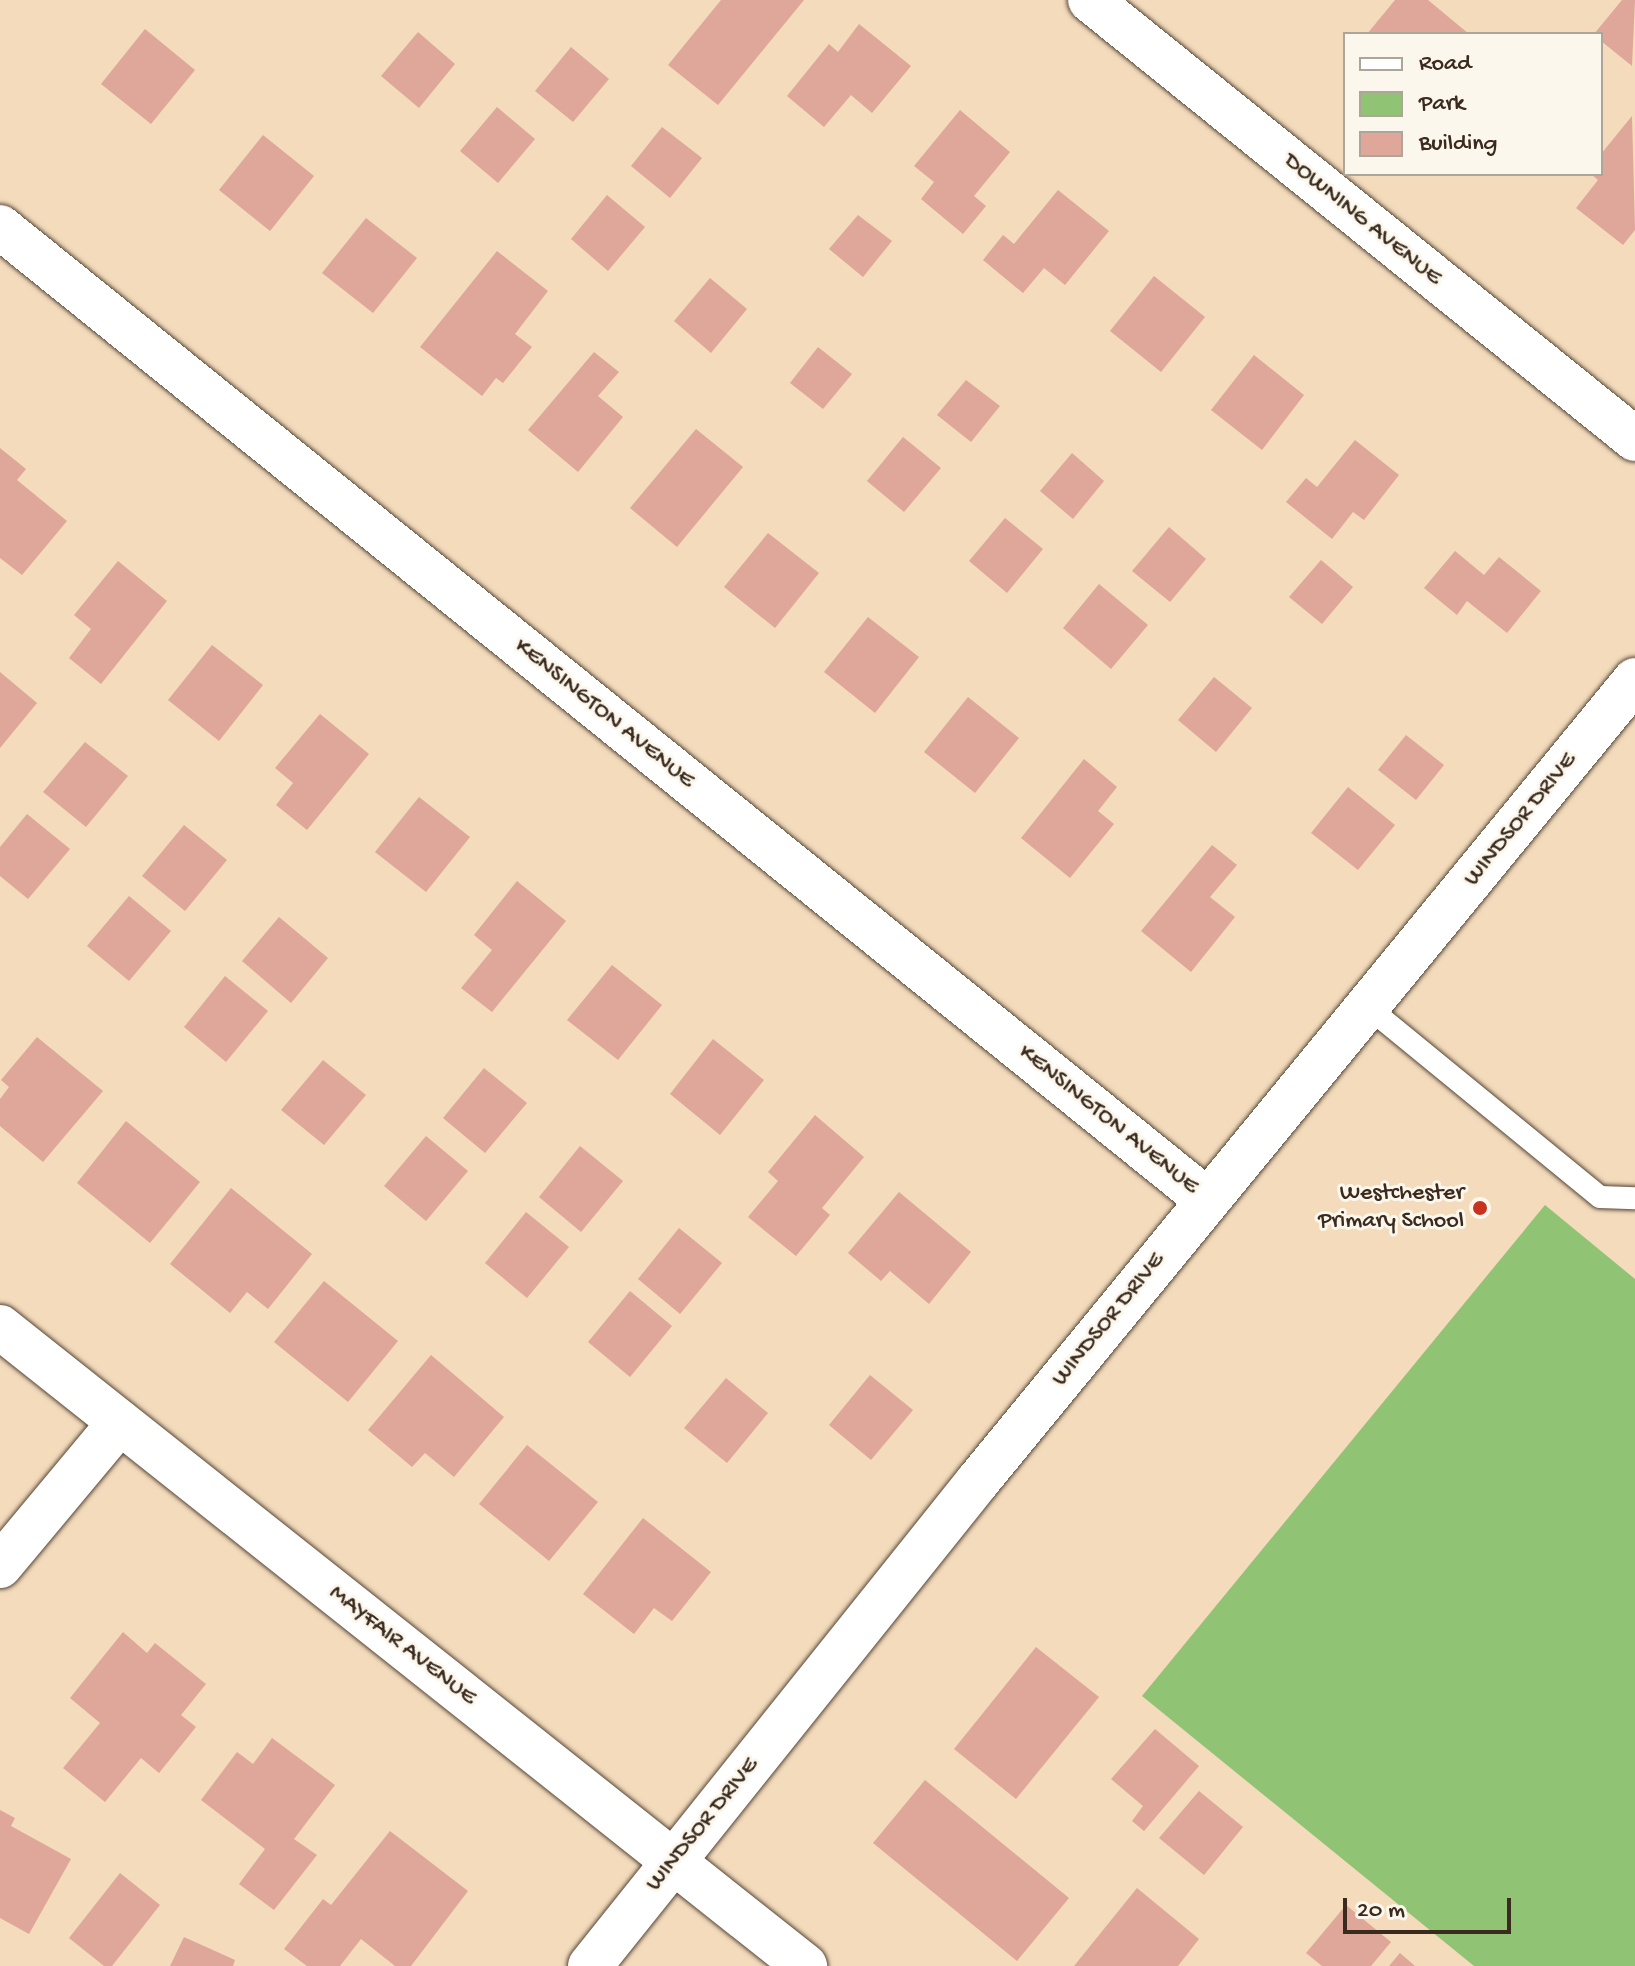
<!DOCTYPE html>
<style>
body{margin:0}
#map{position:relative;width:1635px;height:1966px;overflow:hidden;background:#f3dbbc;font-family:"Gochi Hand",sans-serif}
div>[style]{position:absolute}
.green>*{inset:0;background:#91c374}
.building>*{inset:0;background:#dea79a}
.roads{filter:drop-shadow(0 0 2px #574536) drop-shadow(0 0 2px #574536)}
.lane>*{height:22px;margin:-11px;padding:0 11px;transform-origin:11px;border-radius:11px;background:#fff}
.street>*{height:44px;margin:-22px;padding:0 22px;transform-origin:22px;border-radius:22px;background:#fff}
.dots>*{width:22px;height:22px;translate:-50% -50%;box-sizing:border-box;border:4px solid #fbf7ec;border-radius:50%}
span{translate:-50% -50%;white-space:nowrap;text-align:center;line-height:1.15;-webkit-text-stroke:6px #fbf7ec;paint-order:stroke}
.street-label{font-size:24px;color:#3b2a1e}
.poi-label{font-size:24px;color:#3b2a1e}
.right{translate:-100% -50%;text-align:right}
.legend{position:absolute;left:1343px;top:32px;width:260px;height:144px;box-sizing:border-box;background:#fbf7ec;border:2px solid #aea59a;margin:0;padding:10px 14px;list-style:none;font-size:24px;color:#3b2a1e}
.legend li{display:flex;align-items:center;gap:16px;height:40px}
.legend b{width:40px;border:2px solid #aea59a}
.scale{position:absolute;left:1343px;top:1898px;width:168px;height:36px;box-sizing:border-box;border:4px solid #3b2a1e;border-top:0;padding-left:10px;font-size:24px;line-height:28px;white-space:nowrap;color:#3b2a1e;-webkit-text-stroke:6px #fbf7ec;paint-order:stroke}
</style>
<div id="map">
<div class="green">
<div style="clip-path:polygon(1545px 1205px,1635px 1279px,1635px 1966px,1474px 1966px,1142px 1696px)"></div>
</div>
<div class="building">
<div style="clip-path:polygon(721px 0,804px 0,718px 105px,668px 65px)"></div>
<div style="clip-path:polygon(1395px 0,1428px 0,1469px 34px,1367px 34px)"></div>
<div style="clip-path:polygon(1622px 0,1635px 0,1632px 66px,1601px 41px,1601px 34px,1594px 34px)"></div>
<div style="clip-path:polygon(859px 24px,911px 66px,872px 113px,851px 95px,824px 127px,787px 96px,829px 44px,838px 52px)"></div>
<div style="clip-path:polygon(145px 29px,195px 70px,151px 124px,101px 84px)"></div>
<div style="clip-path:polygon(418px 32px,455px 64px,419px 108px,381px 76px)"></div>
<div style="clip-path:polygon(571px 47px,609px 79px,573px 122px,535px 91px)"></div>
<div style="clip-path:polygon(497px 107px,535px 139px,498px 183px,460px 151px)"></div>
<div style="clip-path:polygon(960px 110px,1010px 152px,974px 196px,986px 206px,963px 234px,921px 199px,934px 182px,914px 166px)"></div>
<div style="clip-path:polygon(1632px 116px,1635px 230px,1623px 245px,1576px 208px,1598px 180px,1591px 174px,1601px 174px,1601px 154px)"></div>
<div style="clip-path:polygon(662px 127px,702px 158px,670px 198px,631px 166px)"></div>
<div style="clip-path:polygon(263px 135px,314px 176px,270px 231px,219px 190px)"></div>
<div style="clip-path:polygon(1058px 190px,1109px 231px,1065px 285px,1044px 268px,1023px 293px,983px 260px,1003px 235px,1014px 244px)"></div>
<div style="clip-path:polygon(607px 195px,645px 227px,608px 271px,571px 239px)"></div>
<div style="clip-path:polygon(858px 215px,892px 241px,863px 277px,829px 249px)"></div>
<div style="clip-path:polygon(366px 218px,417px 258px,373px 313px,322px 273px)"></div>
<div style="clip-path:polygon(497px 251px,548px 291px,515px 334px,532px 347px,503px 383px,496px 378px,482px 396px,420px 347px)"></div>
<div style="clip-path:polygon(1154px 276px,1205px 317px,1161px 372px,1110px 331px)"></div>
<div style="clip-path:polygon(710px 278px,747px 309px,711px 353px,674px 321px)"></div>
<div style="clip-path:polygon(818px 347px,852px 374px,823px 409px,790px 383px)"></div>
<div style="clip-path:polygon(594px 352px,619px 372px,598px 396px,623px 417px,578px 472px,528px 430px)"></div>
<div style="clip-path:polygon(1254px 355px,1304px 395px,1262px 450px,1211px 410px)"></div>
<div style="clip-path:polygon(966px 380px,1000px 406px,971px 442px,937px 415px)"></div>
<div style="clip-path:polygon(696px 429px,743px 467px,677px 547px,630px 508px)"></div>
<div style="clip-path:polygon(903px 437px,941px 468px,904px 512px,867px 481px)"></div>
<div style="clip-path:polygon(1355px 440px,1399px 475px,1364px 520px,1353px 512px,1332px 539px,1286px 502px,1306px 478px,1317px 487px)"></div>
<div style="clip-path:polygon(0 448px,26px 469px,17px 480px,67px 521px,22px 575px,0 558px)"></div>
<div style="clip-path:polygon(1072px 453px,1104px 481px,1073px 519px,1040px 491px)"></div>
<div style="clip-path:polygon(1005px 518px,1043px 549px,1007px 593px,969px 561px)"></div>
<div style="clip-path:polygon(1169px 527px,1206px 559px,1170px 602px,1132px 571px)"></div>
<div style="clip-path:polygon(768px 533px,819px 573px,775px 628px,724px 587px)"></div>
<div style="clip-path:polygon(1455px 551px,1484px 575px,1499px 557px,1541px 591px,1507px 633px,1467px 601px,1457px 615px,1424px 588px)"></div>
<div style="clip-path:polygon(1321px 560px,1353px 587px,1322px 624px,1289px 597px)"></div>
<div style="clip-path:polygon(118px 561px,167px 601px,101px 684px,69px 658px,91px 629px,74px 615px)"></div>
<div style="clip-path:polygon(1099px 584px,1148px 625px,1111px 669px,1063px 628px)"></div>
<div style="clip-path:polygon(868px 617px,919px 657px,875px 713px,824px 672px)"></div>
<div style="clip-path:polygon(212px 645px,263px 685px,219px 741px,168px 700px)"></div>
<div style="clip-path:polygon(0 672px,37px 703px,0 748px)"></div>
<div style="clip-path:polygon(1214px 677px,1252px 708px,1216px 752px,1178px 720px)"></div>
<div style="clip-path:polygon(968px 697px,1019px 738px,975px 793px,924px 752px)"></div>
<div style="clip-path:polygon(320px 714px,369px 754px,307px 830px,276px 805px,293px 783px,275px 768px)"></div>
<div style="clip-path:polygon(1406px 735px,1444px 765px,1416px 800px,1378px 770px)"></div>
<div style="clip-path:polygon(85px 742px,128px 776px,86px 827px,43px 792px)"></div>
<div style="clip-path:polygon(1084px 759px,1117px 787px,1098px 811px,1114px 824px,1070px 878px,1021px 838px)"></div>
<div style="clip-path:polygon(1348px 787px,1395px 825px,1358px 870px,1311px 833px)"></div>
<div style="clip-path:polygon(419px 797px,470px 837px,426px 892px,375px 852px)"></div>
<div style="clip-path:polygon(27px 814px,70px 849px,28px 899px,0 876px,0 847px)"></div>
<div style="clip-path:polygon(184px 825px,227px 860px,185px 911px,142px 876px)"></div>
<div style="clip-path:polygon(1212px 845px,1237px 865px,1210px 897px,1235px 917px,1191px 972px,1141px 931px)"></div>
<div style="clip-path:polygon(517px 881px,566px 921px,492px 1012px,461px 988px,492px 950px,474px 935px)"></div>
<div style="clip-path:polygon(129px 896px,171px 931px,129px 981px,87px 946px)"></div>
<div style="clip-path:polygon(279px 917px,328px 958px,291px 1003px,242px 961px)"></div>
<div style="clip-path:polygon(612px 965px,662px 1005px,618px 1060px,567px 1020px)"></div>
<div style="clip-path:polygon(225px 976px,268px 1011px,226px 1062px,184px 1027px)"></div>
<div style="clip-path:polygon(37px 1037px,103px 1091px,43px 1162px,0 1126px,0 1099px,9px 1087px,1px 1080px)"></div>
<div style="clip-path:polygon(713px 1039px,764px 1080px,720px 1135px,670px 1094px)"></div>
<div style="clip-path:polygon(323px 1060px,366px 1095px,324px 1145px,281px 1110px)"></div>
<div style="clip-path:polygon(484px 1068px,527px 1103px,485px 1153px,443px 1118px)"></div>
<div style="clip-path:polygon(815px 1115px,864px 1157px,822px 1208px,830px 1215px,796px 1256px,748px 1217px,778px 1181px,768px 1172px)"></div>
<div style="clip-path:polygon(126px 1121px,200px 1182px,150px 1243px,77px 1183px)"></div>
<div style="clip-path:polygon(426px 1136px,468px 1171px,426px 1221px,384px 1186px)"></div>
<div style="clip-path:polygon(580px 1146px,623px 1181px,581px 1232px,539px 1197px)"></div>
<div style="clip-path:polygon(231px 1188px,312px 1254px,268px 1309px,247px 1292px,230px 1313px,170px 1264px)"></div>
<div style="clip-path:polygon(899px 1192px,971px 1252px,929px 1304px,890px 1271px,881px 1281px,848px 1253px)"></div>
<div style="clip-path:polygon(526px 1212px,569px 1247px,527px 1298px,485px 1263px)"></div>
<div style="clip-path:polygon(679px 1228px,722px 1263px,680px 1314px,638px 1279px)"></div>
<div style="clip-path:polygon(324px 1281px,398px 1341px,348px 1402px,274px 1342px)"></div>
<div style="clip-path:polygon(630px 1291px,672px 1326px,630px 1377px,588px 1342px)"></div>
<div style="clip-path:polygon(431px 1355px,504px 1417px,454px 1477px,425px 1453px,412px 1467px,368px 1430px)"></div>
<div style="clip-path:polygon(870px 1375px,913px 1410px,871px 1460px,829px 1425px)"></div>
<div style="clip-path:polygon(726px 1378px,768px 1413px,727px 1463px,684px 1428px)"></div>
<div style="clip-path:polygon(527px 1445px,598px 1502px,549px 1561px,479px 1504px)"></div>
<div style="clip-path:polygon(643px 1518px,711px 1572px,672px 1621px,654px 1608px,634px 1634px,583px 1594px)"></div>
<div style="clip-path:polygon(123px 1632px,147px 1653px,155px 1643px,206px 1684px,181px 1715px,196px 1727px,159px 1773px,141px 1758px,105px 1802px,63px 1768px,100px 1723px,70px 1698px)"></div>
<div style="clip-path:polygon(1036px 1647px,1099px 1697px,1016px 1799px,954px 1749px)"></div>
<div style="clip-path:polygon(1155px 1729px,1199px 1766px,1144px 1831px,1132px 1821px,1143px 1806px,1111px 1779px)"></div>
<div style="clip-path:polygon(272px 1738px,335px 1785px,294px 1839px,317px 1855px,274px 1910px,239px 1884px,265px 1849px,201px 1800px,237px 1752px,253px 1764px)"></div>
<div style="clip-path:polygon(925px 1780px,1069px 1898px,1017px 1961px,873px 1843px)"></div>
<div style="clip-path:polygon(1199px 1791px,1243px 1827px,1204px 1875px,1159px 1838px)"></div>
<div style="clip-path:polygon(0 1810px,15px 1818px,11px 1826px,71px 1859px,29px 1934px,0 1918px)"></div>
<div style="clip-path:polygon(390px 1831px,468px 1891px,411px 1966px,395px 1966px,361px 1939px,340px 1966px,307px 1966px,284px 1949px,323px 1899px,331px 1905px)"></div>
<div style="clip-path:polygon(120px 1873px,160px 1905px,112px 1966px,104px 1966px,69px 1938px)"></div>
<div style="clip-path:polygon(1137px 1888px,1199px 1939px,1178px 1966px,1074px 1966px)"></div>
<div style="clip-path:polygon(1346px 1905px,1391px 1942px,1371px 1966px,1322px 1966px,1306px 1953px)"></div>
<div style="clip-path:polygon(184px 1937px,235px 1960px,233px 1966px,170px 1966px)"></div>
<div style="clip-path:polygon(1400px 1953px,1415px 1966px,1389px 1966px)"></div>
</div>
<div class="roads">
<div class="lane">
<div style="left:1369px;top:1008px;width:298px;rotate:39.3deg"></div>
<div style="left:1600px;top:1197px;width:35px;rotate:2deg"></div>
</div>
<div class="street">
<div style="left:1090px;top:0;width:700px;rotate:38.85deg"></div>
<div style="left:0;top:227px;width:1550px;rotate:38.87deg"></div>
<div style="left:0;top:1327px;width:1028px;rotate:38.44deg"></div>
<div style="left:0;top:1566px;width:187px;rotate:-50.2deg"></div>
<div style="left:590px;top:1966px;width:621px;rotate:-51.34deg"></div>
<div style="left:978px;top:1481px;width:1036px;rotate:-50.64deg"></div>
</div>
</div>
<div class="dots">
<div style="left:1480px;top:1208px;background:#c8321e"></div>
</div>
<div class="street-label">
<span style="left:1362px;top:220px;rotate:39deg">DOWNING AVENUE</span>
<span style="left:604px;top:714px;rotate:39deg">KENSINGTON AVENUE</span>
<span style="left:1521px;top:820px;rotate:-51deg">WINDSOR DRIVE</span>
<span style="left:1108px;top:1120px;rotate:39deg">KENSINGTON AVENUE</span>
<span style="left:1109px;top:1320px;rotate:-51deg">WINDSOR DRIVE</span>
<span style="left:402px;top:1646px;rotate:38deg">MAYFAIR AVENUE</span>
<span style="left:703px;top:1825px;rotate:-51deg">WINDSOR DRIVE</span>
</div>
<div class="poi-label">
<span class="right" style="left:1464px;top:1208px">Westchester<br>Primary School</span>
</div>
<ul class="legend">
<li><b style="height:10px;background:#fff"></b>Road</li>
<li><b style="height:22px;background:#91c374"></b>Park</li>
<li><b style="height:22px;background:#dea79a"></b>Building</li>
</ul>
<div class="scale">20 m</div>
</div>
